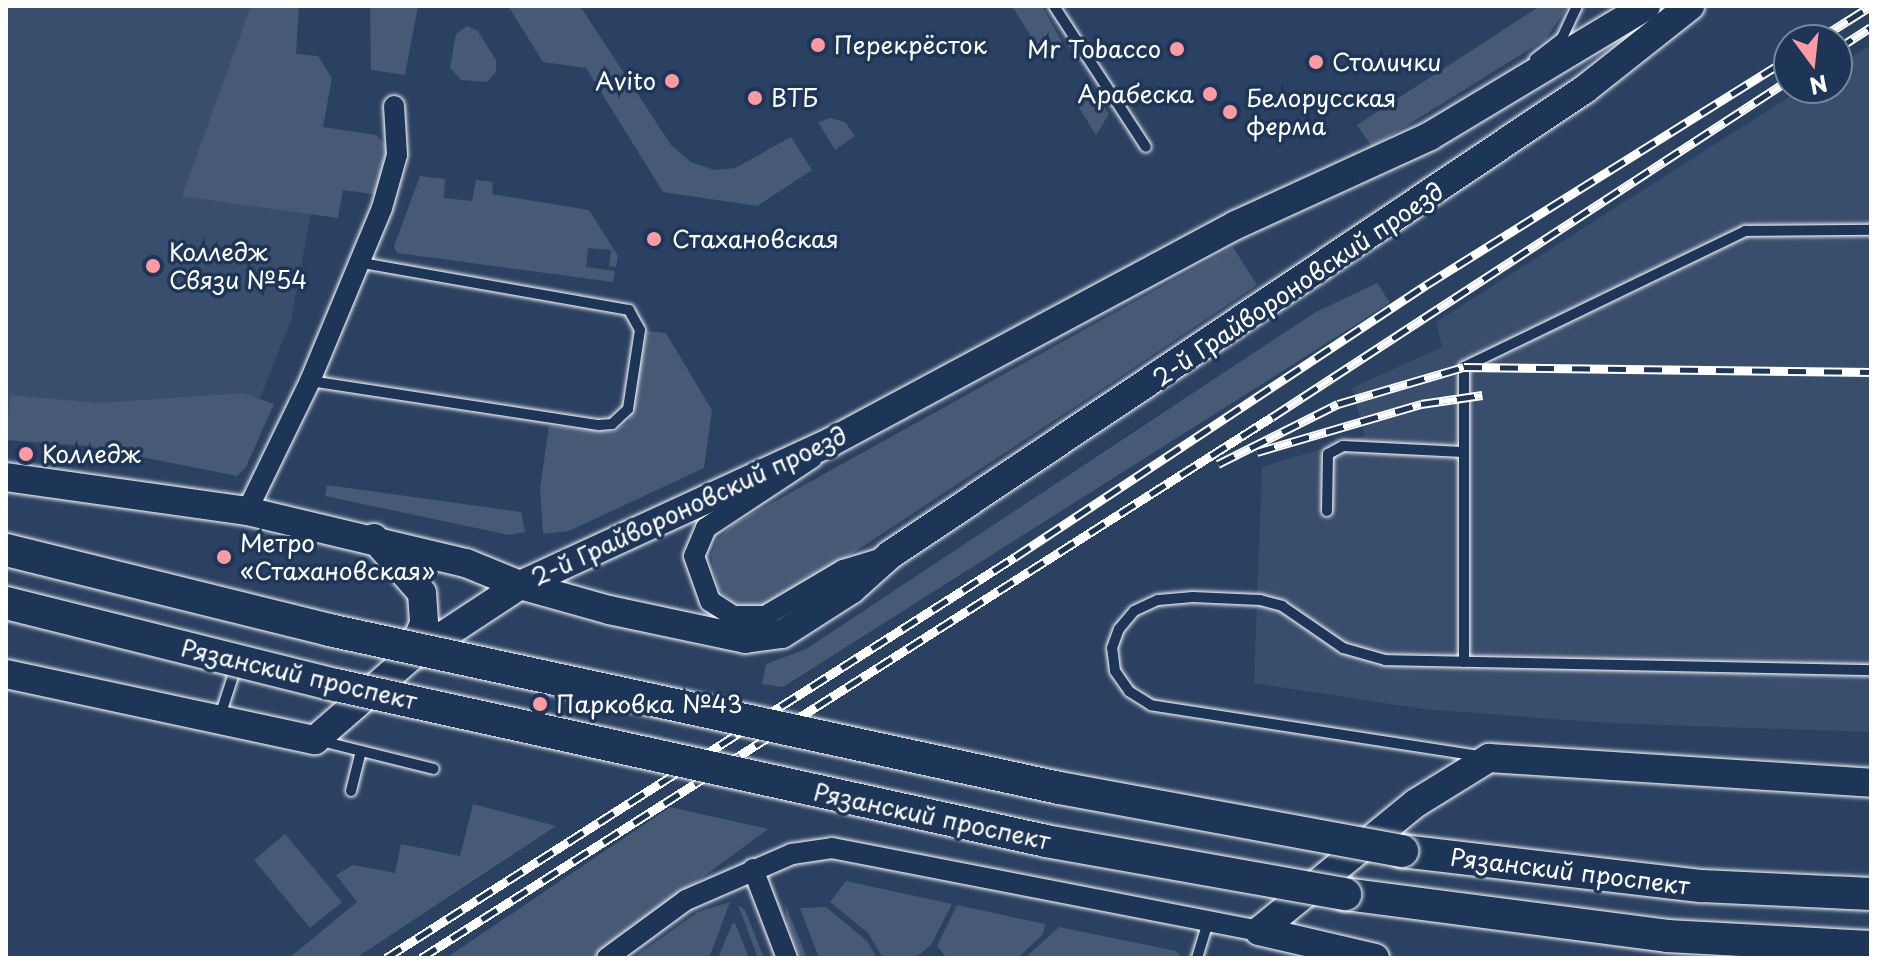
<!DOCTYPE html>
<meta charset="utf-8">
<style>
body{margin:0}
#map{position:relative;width:1877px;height:964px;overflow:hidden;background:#2a4161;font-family:"Playpen Sans",sans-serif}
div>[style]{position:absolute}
.built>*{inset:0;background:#394e6c}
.green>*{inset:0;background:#465975}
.roads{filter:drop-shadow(0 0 2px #fff) drop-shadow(0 0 2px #fff)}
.lane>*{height:10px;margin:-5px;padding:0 5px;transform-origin:5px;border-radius:5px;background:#1d3557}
.street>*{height:20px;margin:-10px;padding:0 10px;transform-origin:10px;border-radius:10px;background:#1d3557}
.secondary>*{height:28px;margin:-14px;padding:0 14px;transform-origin:14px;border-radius:14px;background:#1d3557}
.primary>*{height:32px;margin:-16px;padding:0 16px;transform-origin:16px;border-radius:16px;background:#1d3557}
.rail>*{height:9px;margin-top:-4.5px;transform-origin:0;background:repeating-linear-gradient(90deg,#1d3557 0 18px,#fff 0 36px);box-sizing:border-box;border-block:2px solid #fff}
.bridges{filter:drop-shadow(0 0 2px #fff) drop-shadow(0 0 2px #fff)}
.primary-bridge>*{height:32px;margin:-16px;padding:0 16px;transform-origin:16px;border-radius:16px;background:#1d3557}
.dots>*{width:22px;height:22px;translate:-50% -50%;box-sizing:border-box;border:4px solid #1d3557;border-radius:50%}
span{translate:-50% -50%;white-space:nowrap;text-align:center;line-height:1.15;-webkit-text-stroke:7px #1d3557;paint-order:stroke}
.poi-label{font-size:24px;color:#fff}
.left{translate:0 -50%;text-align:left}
.right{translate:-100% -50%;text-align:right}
.street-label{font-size:24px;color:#fff}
.frame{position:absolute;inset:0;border:8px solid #fff;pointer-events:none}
.north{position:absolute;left:1773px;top:24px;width:80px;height:80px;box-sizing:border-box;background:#1d3557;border:2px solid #77869a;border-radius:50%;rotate:165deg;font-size:22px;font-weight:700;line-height:32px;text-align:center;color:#fff}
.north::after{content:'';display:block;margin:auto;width:28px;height:36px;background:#ff9aa2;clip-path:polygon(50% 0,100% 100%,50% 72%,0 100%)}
</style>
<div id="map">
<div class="built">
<div style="clip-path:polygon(6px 6px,258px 6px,311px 213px,291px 320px,232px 469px,116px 447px,6px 440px)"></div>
<div style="clip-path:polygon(1871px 45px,1871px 732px,1608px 723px,1423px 709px,1254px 683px,1262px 467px,1365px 436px,1352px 388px,1442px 347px,1436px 322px,1803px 88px,1837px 88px,1837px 67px)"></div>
</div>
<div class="green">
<div style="clip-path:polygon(251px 6px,299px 6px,296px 54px,318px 56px,332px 78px,323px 127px,376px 135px,389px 148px,380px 195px,343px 190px,338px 218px,182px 196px)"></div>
<div style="clip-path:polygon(370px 6px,418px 6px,405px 75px,371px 70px)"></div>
<div style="clip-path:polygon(508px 6px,580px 6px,671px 145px,691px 162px,714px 170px,735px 168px,791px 137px,812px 170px,757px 206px,663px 192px,586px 68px,543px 62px)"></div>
<div style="clip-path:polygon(1012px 6px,1042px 6px,1063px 44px,1044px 57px)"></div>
<div style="clip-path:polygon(1540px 6px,1568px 6px,1546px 39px,1372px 147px,1357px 125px)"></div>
<div style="clip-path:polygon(467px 26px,478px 31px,496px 60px,496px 72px,487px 82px,461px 80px,450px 68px,456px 34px)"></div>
<div style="clip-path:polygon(1092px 90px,1109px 114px,1096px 135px,1075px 101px)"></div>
<div style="clip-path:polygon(830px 118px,845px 122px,855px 136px,835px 150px,818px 122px)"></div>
<div style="clip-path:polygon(420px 176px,445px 179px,444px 198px,472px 201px,476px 180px,493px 182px,492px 194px,589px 210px,618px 256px,616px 267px,609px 266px,611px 250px,588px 248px,586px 267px,615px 271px,613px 282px,397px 253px,394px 246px)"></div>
<div style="clip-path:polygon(1233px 247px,1257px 285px,1111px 383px,780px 601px,749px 608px,732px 602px,718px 589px,711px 555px,717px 540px,734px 524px)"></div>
<div style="clip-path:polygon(1377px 283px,1390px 303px,783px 687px,762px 684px,766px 664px,806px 649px,1314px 313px)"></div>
<div style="clip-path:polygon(647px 331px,666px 333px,712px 410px,704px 468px,569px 531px,543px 534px,540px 488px,549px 426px,613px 432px,629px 422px)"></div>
<div style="clip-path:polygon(243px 393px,274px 404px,246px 467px,237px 476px,86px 446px,6px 440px,10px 395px,100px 403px)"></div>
<div style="clip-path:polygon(327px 485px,521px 512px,525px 532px,509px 535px,325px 496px)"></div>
<div style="clip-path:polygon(473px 804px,556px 826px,356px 958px,289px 958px,357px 902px,336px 875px,353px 865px,395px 873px,401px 844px,460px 856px)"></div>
<div style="clip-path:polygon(670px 807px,768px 829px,593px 958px,446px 958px)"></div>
<div style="clip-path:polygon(285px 834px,342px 902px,310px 928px,254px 860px)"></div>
<div style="clip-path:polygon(846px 881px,952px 904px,931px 945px,915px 958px,883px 958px,868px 933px,830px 902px)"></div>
<div style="clip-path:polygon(730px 902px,709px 958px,633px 958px,698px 912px)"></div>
<div style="clip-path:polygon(785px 903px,807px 958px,801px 958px,787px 923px)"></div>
<div style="clip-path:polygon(738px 905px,745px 910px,764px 958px,758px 958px)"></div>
<div style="clip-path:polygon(957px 905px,1045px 924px,1043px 934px,1018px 958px,947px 958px,937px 946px)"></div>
<div style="clip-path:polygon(826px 907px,867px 941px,877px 958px,819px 958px,800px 908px)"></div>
<div style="clip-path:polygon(735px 923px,749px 958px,718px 958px,732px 924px)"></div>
<div style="clip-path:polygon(1059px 927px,1176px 951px,1183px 958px,1025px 958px)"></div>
</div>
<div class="roads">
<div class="lane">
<div style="left:1054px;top:6px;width:168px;rotate:56.9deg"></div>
<div style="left:1535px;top:59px;width:34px;rotate:-38deg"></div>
<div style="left:1562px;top:38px;width:35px;rotate:-65deg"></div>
<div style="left:310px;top:381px;width:292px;rotate:8.7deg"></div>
<div style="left:599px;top:425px;width:13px;rotate:-4deg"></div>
<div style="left:612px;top:424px;width:22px;rotate:-43deg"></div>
<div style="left:628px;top:409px;width:80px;rotate:-81.4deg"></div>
<div style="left:640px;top:330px;width:23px;rotate:-119deg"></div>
<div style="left:629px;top:310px;width:271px;rotate:-170deg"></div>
<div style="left:1327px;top:511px;width:57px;rotate:-89deg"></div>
<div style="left:1328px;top:454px;width:17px;rotate:-28deg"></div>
<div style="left:1343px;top:446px;width:120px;rotate:2.9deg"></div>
<div style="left:1464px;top:662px;width:295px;rotate:-90deg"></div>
<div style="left:1464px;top:367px;width:312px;rotate:-25.8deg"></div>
<div style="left:1745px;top:231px;width:126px;rotate:-0.5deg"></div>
<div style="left:220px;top:716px;width:42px;rotate:-72deg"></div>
<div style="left:321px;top:741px;width:116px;rotate:13.9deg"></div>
<div style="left:1479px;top:756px;width:332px;rotate:-171.2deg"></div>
<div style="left:1151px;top:705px;width:26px;rotate:-148deg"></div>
<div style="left:1129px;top:691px;width:24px;rotate:-125deg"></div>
<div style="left:1115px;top:671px;width:23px;rotate:-97deg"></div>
<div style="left:1112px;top:648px;width:20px;rotate:-70deg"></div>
<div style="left:1119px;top:629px;width:23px;rotate:-50deg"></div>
<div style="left:1134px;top:611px;width:26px;rotate:-25deg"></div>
<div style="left:1158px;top:600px;width:35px;rotate:-5deg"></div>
<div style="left:1193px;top:597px;width:67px;rotate:2.6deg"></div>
<div style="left:1260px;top:600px;width:23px;rotate:15deg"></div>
<div style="left:1282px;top:606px;width:74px;rotate:34.5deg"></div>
<div style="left:1343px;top:648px;width:44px;rotate:15.9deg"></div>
<div style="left:1385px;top:660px;width:486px;rotate:1.2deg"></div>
<div style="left:351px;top:791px;width:41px;rotate:-76deg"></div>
<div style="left:1197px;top:958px;width:37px;rotate:-73deg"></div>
</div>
<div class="street">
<div style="left:812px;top:458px;width:127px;rotate:146.6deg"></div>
<div style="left:706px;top:528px;width:30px;rotate:113deg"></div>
<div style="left:694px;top:556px;width:48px;rotate:70.4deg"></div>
<div style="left:710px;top:601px;width:27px;rotate:33deg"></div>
<div style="left:733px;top:616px;width:32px"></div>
<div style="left:765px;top:616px;width:91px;rotate:-30.5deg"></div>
<div style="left:843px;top:570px;width:42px;rotate:-16.7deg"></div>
<div style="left:247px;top:511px;width:144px;rotate:-64.1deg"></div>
<div style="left:310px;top:381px;width:187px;rotate:-67.4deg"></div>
<div style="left:382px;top:208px;width:55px;rotate:-74.2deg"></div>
<div style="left:397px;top:155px;width:49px;rotate:-93.5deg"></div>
<div style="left:753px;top:869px;width:95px;rotate:69.1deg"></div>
<div style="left:607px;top:958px;width:98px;rotate:-36.3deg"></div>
<div style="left:686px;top:900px;width:116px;rotate:-23.5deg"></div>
<div style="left:792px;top:854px;width:40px;rotate:-8.5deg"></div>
<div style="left:832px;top:848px;width:435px;rotate:11deg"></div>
</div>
<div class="secondary">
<div style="left:6px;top:477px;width:243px;rotate:8deg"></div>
<div style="left:247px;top:511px;width:225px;rotate:13.4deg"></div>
<div style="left:466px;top:563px;width:58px;rotate:22.2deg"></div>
<div style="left:520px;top:585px;width:92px;rotate:15.7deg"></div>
<div style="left:609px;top:610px;width:139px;rotate:12deg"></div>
<div style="left:745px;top:639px;width:37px;rotate:-8deg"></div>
<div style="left:782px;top:634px;width:83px;rotate:-32.7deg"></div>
<div style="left:852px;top:589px;width:51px;rotate:-41.8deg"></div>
<div style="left:890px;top:555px;width:837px;rotate:-33.84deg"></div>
<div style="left:1585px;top:89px;width:134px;rotate:-38.3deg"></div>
<div style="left:374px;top:538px;width:73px;rotate:48.9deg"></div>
<div style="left:422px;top:593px;width:31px;rotate:86deg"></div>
<div style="left:424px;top:624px;width:36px;rotate:114deg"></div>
<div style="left:6px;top:674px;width:316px;rotate:12.1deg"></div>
<div style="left:315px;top:740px;width:125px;rotate:-41.1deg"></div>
<div style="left:409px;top:658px;width:133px;rotate:-33.3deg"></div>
<div style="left:520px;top:585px;width:342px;rotate:-24.7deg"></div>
<div style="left:831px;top:442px;width:459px;rotate:-28.2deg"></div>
<div style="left:1236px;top:225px;width:213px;rotate:-24.6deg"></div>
<div style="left:1430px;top:136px;width:252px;rotate:-31deg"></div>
<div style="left:1259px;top:931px;width:203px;rotate:-39.2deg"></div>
<div style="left:1416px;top:803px;width:86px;rotate:-31.7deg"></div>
<div style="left:1489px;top:758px;width:383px;rotate:3.7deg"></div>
<div style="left:1259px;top:931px;width:119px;rotate:13.1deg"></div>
</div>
<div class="primary">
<div style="left:1402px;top:851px;width:302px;rotate:6.7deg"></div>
<div style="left:1702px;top:886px;width:169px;rotate:2.7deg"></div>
<div style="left:1345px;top:894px;width:325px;rotate:7.4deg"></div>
<div style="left:1667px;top:936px;width:204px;rotate:3.1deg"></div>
</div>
</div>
<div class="rail">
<div style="left:1817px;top:40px;width:64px;rotate:-32.2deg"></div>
<div style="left:1837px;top:49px;width:40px;rotate:-32.9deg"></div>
<div style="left:1257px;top:452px;width:171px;rotate:-16.3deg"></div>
<div style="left:1421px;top:404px;width:62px;rotate:-8.4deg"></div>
<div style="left:1218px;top:464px;width:134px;rotate:-26.6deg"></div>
<div style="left:1338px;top:404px;width:131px;rotate:-16.4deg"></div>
<div style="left:1464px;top:367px;width:407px;rotate:0.7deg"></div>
<div style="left:386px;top:958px;width:746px;rotate:-32.52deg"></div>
<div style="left:1015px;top:557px;width:493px;rotate:-33.5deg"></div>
<div style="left:1426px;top:285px;width:428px;rotate:-32deg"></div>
<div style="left:421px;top:958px;width:1008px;rotate:-32.45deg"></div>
<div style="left:1272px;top:417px;width:617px;rotate:-33.1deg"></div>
</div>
<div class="bridges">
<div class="primary-bridge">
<div style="left:6px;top:550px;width:333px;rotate:13.9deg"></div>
<div style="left:329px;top:630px;width:747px;rotate:12.21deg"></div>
<div style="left:1059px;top:788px;width:349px;rotate:10.4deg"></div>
<div style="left:6px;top:603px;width:340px;rotate:14deg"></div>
<div style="left:336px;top:685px;width:727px;rotate:12.39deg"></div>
<div style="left:1046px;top:841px;width:304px;rotate:10.1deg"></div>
</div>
</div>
<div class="dots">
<div style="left:818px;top:45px;background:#ff9aa2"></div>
<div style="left:1177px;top:49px;background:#ff9aa2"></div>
<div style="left:1316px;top:62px;background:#ff9aa2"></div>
<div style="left:672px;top:81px;background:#ff9aa2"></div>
<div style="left:1210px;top:94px;background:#ff9aa2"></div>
<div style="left:755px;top:98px;background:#ff9aa2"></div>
<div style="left:1230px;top:112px;background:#ff9aa2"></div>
<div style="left:654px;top:239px;background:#ff9aa2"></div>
<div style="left:153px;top:266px;background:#ff9aa2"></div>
<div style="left:26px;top:454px;background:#ff9aa2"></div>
<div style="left:224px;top:557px;background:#ff9aa2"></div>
<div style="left:540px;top:704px;background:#ff9aa2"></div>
</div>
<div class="poi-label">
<span class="left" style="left:834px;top:45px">Перекрёсток</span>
<span class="right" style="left:1161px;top:49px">Mr Tobacco</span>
<span class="left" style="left:1332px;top:62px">Столички</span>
<span class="right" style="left:656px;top:81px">Avito</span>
<span class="right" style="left:1194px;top:94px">Арабеска</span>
<span class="left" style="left:771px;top:98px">ВТБ</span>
<span class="left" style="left:1246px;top:112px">Белорусская<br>ферма</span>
<span class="left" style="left:672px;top:239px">Стахановская</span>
<span class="left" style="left:169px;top:266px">Колледж<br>Связи №54</span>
<span class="left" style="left:42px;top:454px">Колледж</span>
<span class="left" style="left:240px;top:557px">Метро<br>«Стахановская»</span>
<span class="left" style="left:556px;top:704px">Парковка №43</span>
</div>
<div class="street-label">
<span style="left:1298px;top:284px;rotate:-34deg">2-й Грайвороновский проезд</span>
<span style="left:689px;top:506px;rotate:-25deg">2-й Грайвороновский проезд</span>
<span style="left:299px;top:674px;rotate:13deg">Рязанский проспект</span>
<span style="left:932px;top:816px;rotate:12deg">Рязанский проспект</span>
<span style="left:1570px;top:871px;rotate:7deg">Рязанский проспект</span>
</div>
<div class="frame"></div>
<div class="north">N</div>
</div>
